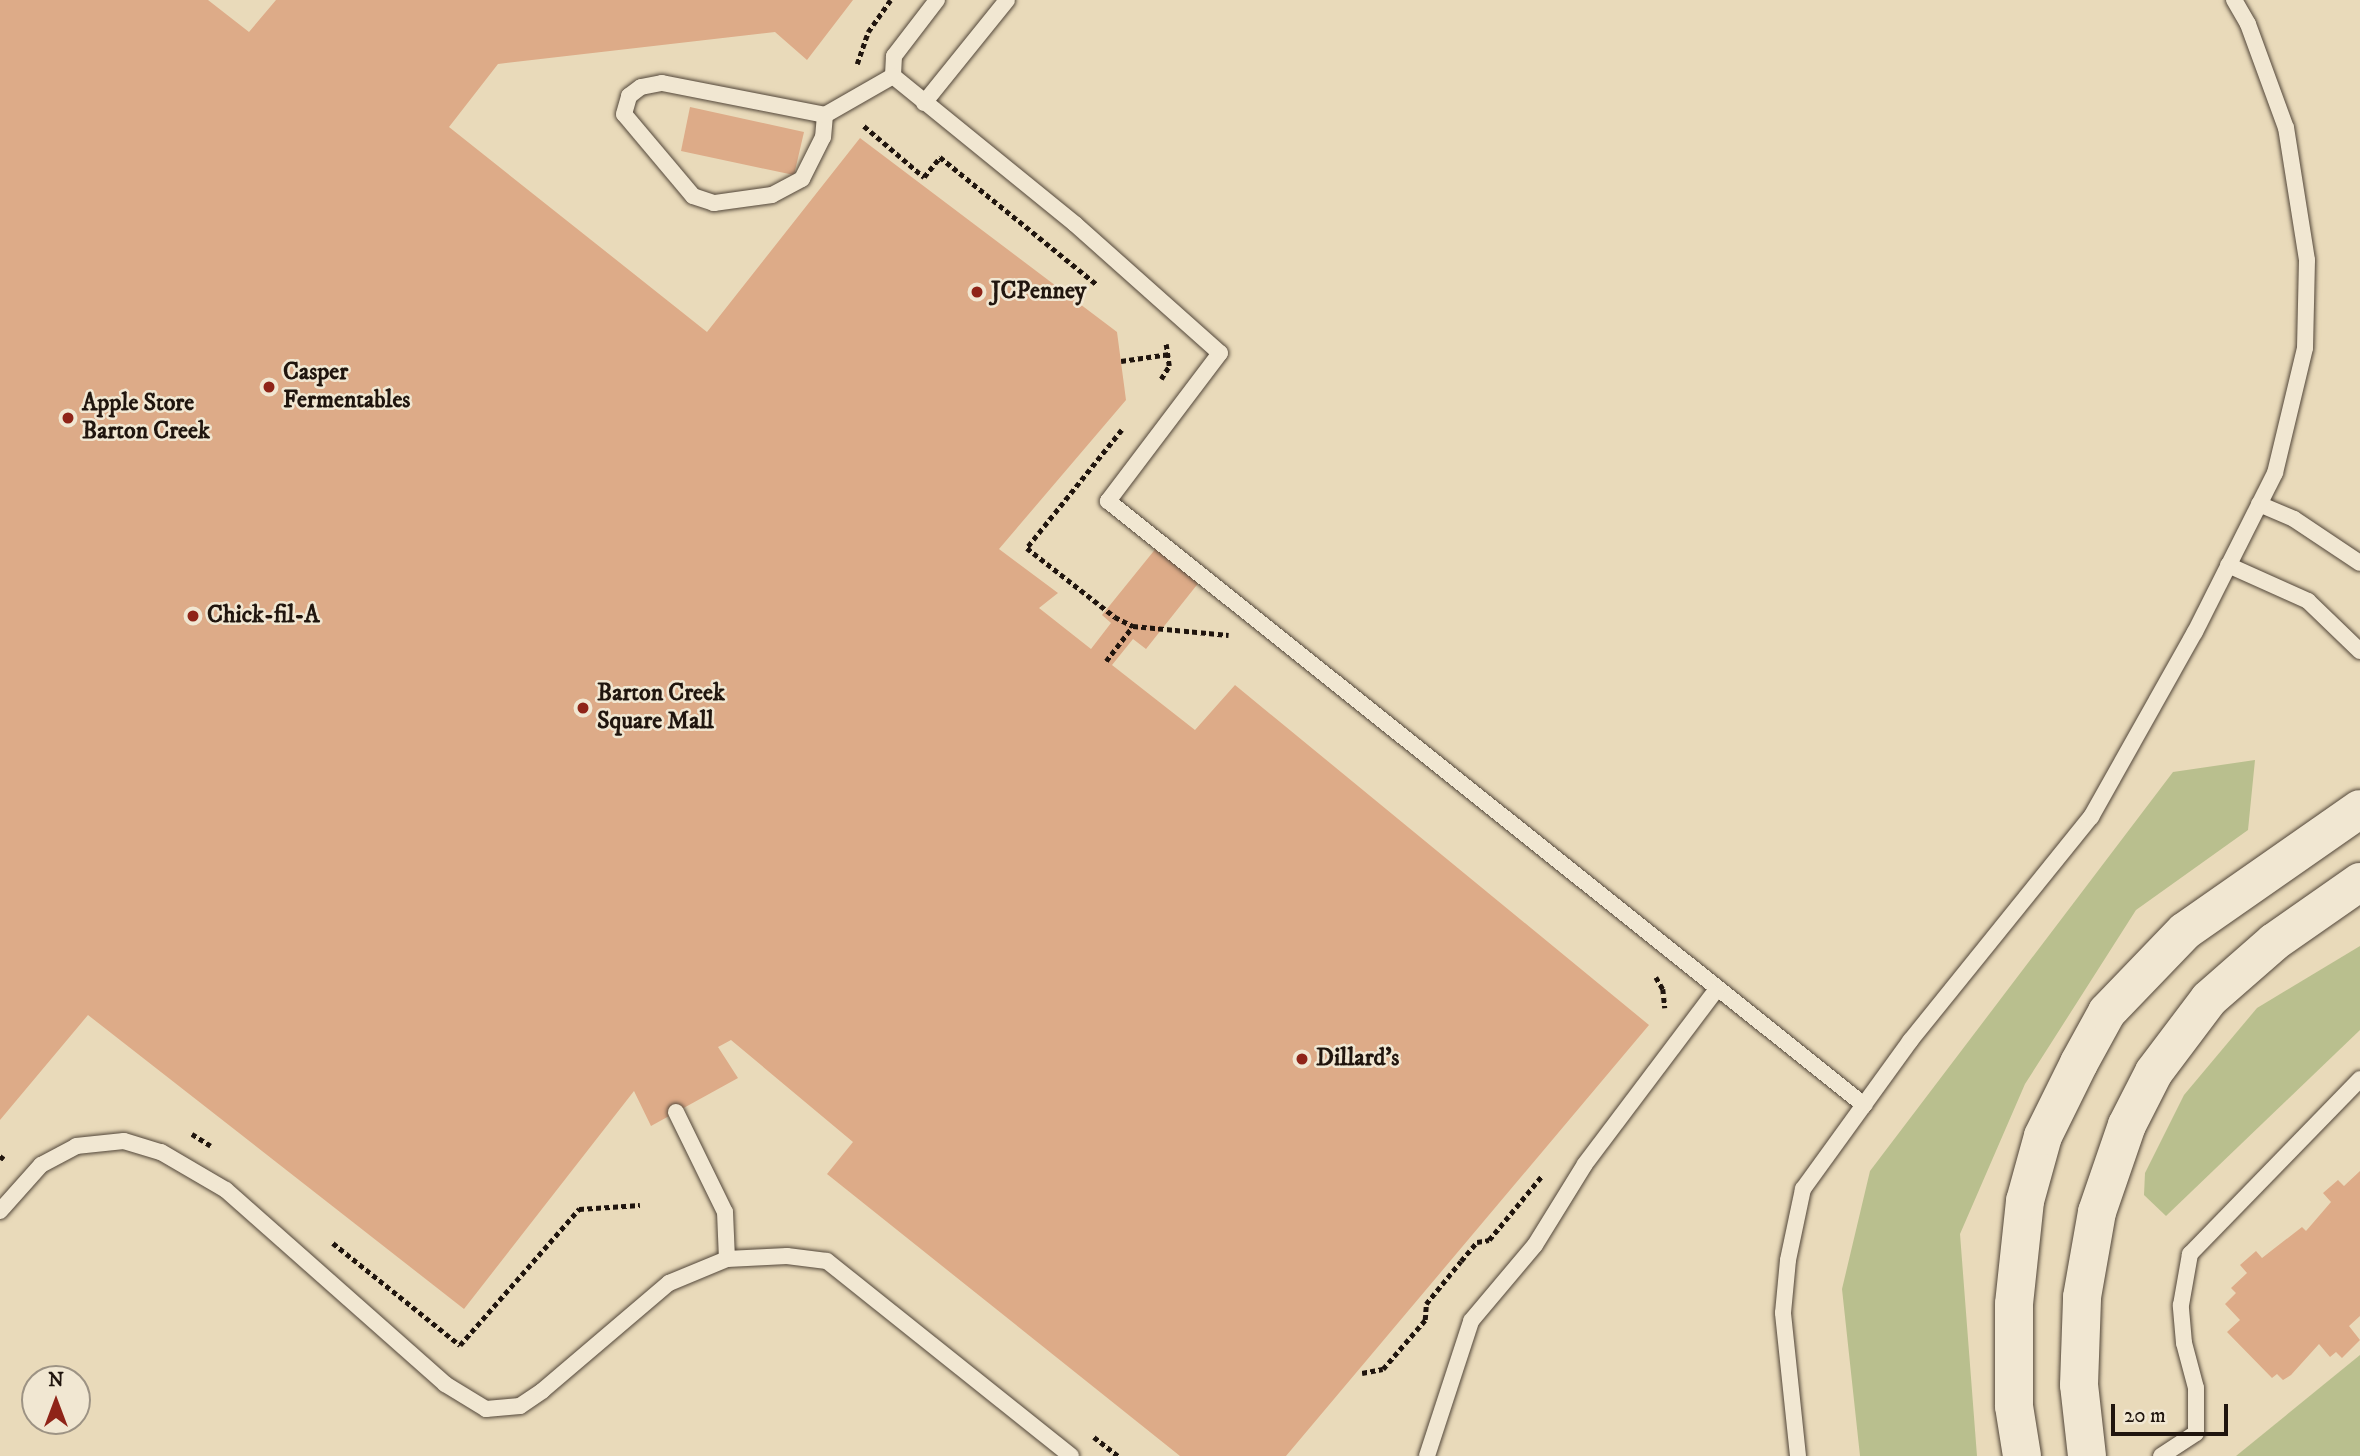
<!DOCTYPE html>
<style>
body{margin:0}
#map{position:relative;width:2360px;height:1456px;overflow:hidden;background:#e9daba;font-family:"IM FELL DW Pica",serif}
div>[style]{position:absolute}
.green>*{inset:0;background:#b9bf8e}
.building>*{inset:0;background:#ddab88}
.path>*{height:4.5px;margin-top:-2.25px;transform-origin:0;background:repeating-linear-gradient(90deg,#20150e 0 5px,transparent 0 8.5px)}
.roads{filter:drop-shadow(0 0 2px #524639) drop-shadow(0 0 2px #524639)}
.lane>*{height:16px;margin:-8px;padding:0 8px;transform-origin:8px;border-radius:8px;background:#f1e7d2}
.secondary>*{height:38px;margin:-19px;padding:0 19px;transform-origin:19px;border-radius:19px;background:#f1e7d2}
.dots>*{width:19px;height:19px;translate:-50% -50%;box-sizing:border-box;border:4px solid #f1e7d2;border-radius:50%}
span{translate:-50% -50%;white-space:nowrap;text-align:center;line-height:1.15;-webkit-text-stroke:5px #f1e7d2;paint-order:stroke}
.poi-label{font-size:24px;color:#20150e;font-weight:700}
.left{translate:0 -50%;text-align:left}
.north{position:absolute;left:21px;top:1365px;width:70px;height:70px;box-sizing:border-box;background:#f1e7d2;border:2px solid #9d9384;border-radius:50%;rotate:0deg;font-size:19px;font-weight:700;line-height:28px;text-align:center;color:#20150e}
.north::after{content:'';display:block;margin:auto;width:24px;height:32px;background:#8f2418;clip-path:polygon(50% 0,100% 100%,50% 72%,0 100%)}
.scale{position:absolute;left:2111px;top:1404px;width:117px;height:32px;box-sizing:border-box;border:4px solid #20150e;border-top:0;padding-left:9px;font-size:21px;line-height:24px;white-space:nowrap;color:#20150e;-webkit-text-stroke:5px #f1e7d2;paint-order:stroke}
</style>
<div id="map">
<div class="green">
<div style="clip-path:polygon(2255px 760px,2248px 830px,2136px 910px,2025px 1084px,1960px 1234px,1977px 1456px,1860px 1456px,1842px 1289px,1870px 1171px,2173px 772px)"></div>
<div style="clip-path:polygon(2360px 946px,2360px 1030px,2166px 1216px,2144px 1195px,2145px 1173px,2184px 1095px,2257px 1008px)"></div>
<div style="clip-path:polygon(2360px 1355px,2360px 1456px,2236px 1456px)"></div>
</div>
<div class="building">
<div style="clip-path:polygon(0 0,208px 0,249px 32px,276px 0,853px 0,807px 60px,775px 32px,498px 64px,449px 127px,707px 332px,860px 138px,1117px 332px,1126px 400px,999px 549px,1058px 593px,1039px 608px,1091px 649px,1111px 623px,1102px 615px,1157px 547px,1200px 581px,1146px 649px,1133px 639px,1112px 665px,1195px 730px,1235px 685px,1649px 1025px,1286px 1456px,1180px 1456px,827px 1174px,853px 1142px,731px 1040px,718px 1047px,738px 1078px,651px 1126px,634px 1091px,464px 1309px,88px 1015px,0 1120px)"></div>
<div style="clip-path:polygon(690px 107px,804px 132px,794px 175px,681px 151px)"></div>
<div style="clip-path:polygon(2360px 1171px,2360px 1316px,2349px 1326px,2360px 1340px,2342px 1358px,2336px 1352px,2330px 1357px,2319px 1344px,2291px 1375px,2283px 1380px,2277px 1374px,2272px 1378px,2227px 1332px,2240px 1320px,2225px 1304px,2236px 1293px,2231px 1288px,2247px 1273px,2240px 1265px,2256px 1251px,2262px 1258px,2302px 1227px,2306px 1231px,2331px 1202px,2323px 1193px,2338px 1180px,2344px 1186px)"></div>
</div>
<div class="path">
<div style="left:857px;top:64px;width:34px;rotate:-71deg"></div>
<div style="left:868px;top:32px;width:39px;rotate:-55deg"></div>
<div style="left:864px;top:126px;width:79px;rotate:40.4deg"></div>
<div style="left:924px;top:177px;width:26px;rotate:-51deg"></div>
<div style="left:940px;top:157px;width:201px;rotate:39.1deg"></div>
<div style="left:1121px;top:361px;width:49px;rotate:-8.3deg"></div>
<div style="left:1161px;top:379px;width:15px;rotate:-58deg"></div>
<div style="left:1169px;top:366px;width:22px;rotate:-98deg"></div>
<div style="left:1122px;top:430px;width:151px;rotate:128.8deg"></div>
<div style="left:1027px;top:548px;width:112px;rotate:38.1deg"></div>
<div style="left:1115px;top:617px;width:20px;rotate:27deg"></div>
<div style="left:1133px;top:626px;width:96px;rotate:5.4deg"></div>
<div style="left:1106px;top:661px;width:44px;rotate:-52.4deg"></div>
<div style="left:1656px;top:977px;width:14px;rotate:60deg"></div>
<div style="left:1663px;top:989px;width:19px;rotate:84deg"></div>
<div style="left:192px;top:1134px;width:22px;rotate:32deg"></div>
<div style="left:0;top:1156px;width:5px;rotate:37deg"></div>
<div style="left:333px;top:1243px;width:163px;rotate:38.8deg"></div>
<div style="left:460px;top:1345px;width:181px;rotate:-48.8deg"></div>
<div style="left:579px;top:1209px;width:61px;rotate:-3.8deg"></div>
<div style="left:1362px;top:1373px;width:21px;rotate:-11deg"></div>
<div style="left:1383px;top:1369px;width:65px;rotate:-49.4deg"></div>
<div style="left:1425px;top:1320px;width:16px;rotate:-86deg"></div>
<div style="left:1426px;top:1304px;width:55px;rotate:-50.9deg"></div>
<div style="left:1461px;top:1261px;width:25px;rotate:-50deg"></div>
<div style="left:1477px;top:1242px;width:12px;rotate:-9deg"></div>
<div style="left:1489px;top:1240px;width:82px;rotate:-50.5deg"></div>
<div style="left:1094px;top:1437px;width:31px;rotate:38deg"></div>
</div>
<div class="roads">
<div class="lane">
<div style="left:937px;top:0;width:71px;rotate:127.5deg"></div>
<div style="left:894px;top:56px;width:20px;rotate:93deg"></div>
<div style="left:893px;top:76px;width:235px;rotate:39.1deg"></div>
<div style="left:1075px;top:224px;width:194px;rotate:41.7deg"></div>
<div style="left:1220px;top:353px;width:186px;rotate:127.1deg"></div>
<div style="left:1108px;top:501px;width:968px;rotate:38.62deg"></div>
<div style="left:924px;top:103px;width:132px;rotate:-51.1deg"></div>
<div style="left:825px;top:115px;width:22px;rotate:95deg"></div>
<div style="left:823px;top:137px;width:47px;rotate:116.6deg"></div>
<div style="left:802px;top:179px;width:34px;rotate:152deg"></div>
<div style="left:772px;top:195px;width:59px;rotate:172.1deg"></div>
<div style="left:714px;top:203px;width:22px;rotate:-162deg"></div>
<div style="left:693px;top:196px;width:107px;rotate:-130.1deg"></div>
<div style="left:624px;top:114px;width:19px;rotate:-74deg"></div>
<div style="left:629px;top:96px;width:15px;rotate:-37deg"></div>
<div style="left:641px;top:87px;width:21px;rotate:-11deg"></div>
<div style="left:662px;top:83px;width:166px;rotate:11.1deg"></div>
<div style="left:825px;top:115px;width:78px;rotate:-29.8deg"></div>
<div style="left:2259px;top:504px;width:38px;rotate:23deg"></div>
<div style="left:2294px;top:519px;width:79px;rotate:33.7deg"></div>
<div style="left:2228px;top:565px;width:88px;rotate:24.2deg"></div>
<div style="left:2308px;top:601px;width:72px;rotate:43.9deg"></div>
<div style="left:676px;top:1112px;width:111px;rotate:63.9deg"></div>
<div style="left:725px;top:1212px;width:47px;rotate:87.6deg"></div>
<div style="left:0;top:1211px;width:62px;rotate:-48.3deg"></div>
<div style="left:41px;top:1165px;width:40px;rotate:-28deg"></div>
<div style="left:76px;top:1146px;width:48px;rotate:-5.9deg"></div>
<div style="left:124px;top:1141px;width:39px;rotate:17deg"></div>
<div style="left:161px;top:1152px;width:75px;rotate:30.3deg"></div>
<div style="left:226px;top:1190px;width:293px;rotate:41.5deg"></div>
<div style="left:445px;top:1384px;width:48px;rotate:31.4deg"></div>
<div style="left:486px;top:1409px;width:34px;rotate:-5deg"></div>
<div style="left:520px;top:1406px;width:27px;rotate:-34deg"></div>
<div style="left:542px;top:1391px;width:167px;rotate:-40.4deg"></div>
<div style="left:669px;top:1283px;width:63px;rotate:-22.5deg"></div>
<div style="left:727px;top:1259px;width:60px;rotate:-2.9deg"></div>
<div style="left:787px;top:1256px;width:40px;rotate:7.1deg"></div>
<div style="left:827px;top:1261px;width:312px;rotate:38.6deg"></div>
<div style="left:1427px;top:1456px;width:142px;rotate:-71.9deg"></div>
<div style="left:1471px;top:1321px;width:99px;rotate:-49.9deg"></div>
<div style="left:1535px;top:1245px;width:95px;rotate:-58.3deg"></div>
<div style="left:1585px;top:1164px;width:219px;rotate:-53deg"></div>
<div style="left:1798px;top:1456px;width:144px;rotate:-96deg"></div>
<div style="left:1783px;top:1313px;width:53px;rotate:-84.6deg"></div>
<div style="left:1788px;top:1260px;width:73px;rotate:-78.1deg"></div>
<div style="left:1803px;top:1189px;width:183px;rotate:-54.1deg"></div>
<div style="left:1910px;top:1041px;width:288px;rotate:-51.1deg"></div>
<div style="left:2091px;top:817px;width:212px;rotate:-60.7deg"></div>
<div style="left:2195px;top:632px;width:178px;rotate:-63.3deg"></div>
<div style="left:2275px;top:473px;width:129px;rotate:-76.5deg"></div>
<div style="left:2305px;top:348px;width:88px;rotate:-88.7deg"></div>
<div style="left:2307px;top:260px;width:134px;rotate:-99deg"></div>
<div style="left:2286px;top:128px;width:111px;rotate:-110.1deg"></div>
<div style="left:2248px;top:24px;width:28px;rotate:-120deg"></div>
<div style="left:2161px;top:1456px;width:42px;rotate:-33.3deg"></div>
<div style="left:2196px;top:1433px;width:45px;rotate:-90deg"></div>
<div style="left:2196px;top:1388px;width:47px;rotate:-104.9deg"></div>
<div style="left:2184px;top:1343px;width:38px;rotate:-95deg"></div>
<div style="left:2181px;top:1305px;width:52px;rotate:-80deg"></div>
<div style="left:2190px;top:1254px;width:244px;rotate:-45.8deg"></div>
</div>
<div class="secondary">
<div style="left:2022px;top:1456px;width:51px;rotate:-99.1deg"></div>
<div style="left:2014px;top:1406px;width:102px;rotate:-90deg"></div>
<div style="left:2014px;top:1304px;width:104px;rotate:-83.9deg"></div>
<div style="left:2025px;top:1201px;width:67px;rotate:-74.5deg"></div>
<div style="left:2043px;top:1136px;width:81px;rotate:-63.7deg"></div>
<div style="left:2079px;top:1063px;width:58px;rotate:-61.2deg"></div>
<div style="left:2107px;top:1012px;width:112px;rotate:-46.1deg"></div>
<div style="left:2185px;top:931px;width:213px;rotate:-34.9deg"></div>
<div style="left:2087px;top:1456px;width:71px;rotate:-96.4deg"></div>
<div style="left:2079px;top:1385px;width:88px;rotate:-88deg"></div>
<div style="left:2082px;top:1297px;width:86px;rotate:-80deg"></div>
<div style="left:2097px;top:1212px;width:92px;rotate:-71deg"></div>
<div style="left:2127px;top:1125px;width:59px;rotate:-63deg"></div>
<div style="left:2154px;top:1072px;width:91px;rotate:-53deg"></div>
<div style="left:2209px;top:999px;width:86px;rotate:-41.2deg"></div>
<div style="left:2274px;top:942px;width:105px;rotate:-34.9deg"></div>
</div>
</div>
<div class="dots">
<div style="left:977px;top:292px;background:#8f2418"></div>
<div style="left:269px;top:387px;background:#8f2418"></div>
<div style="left:68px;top:418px;background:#8f2418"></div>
<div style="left:193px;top:616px;background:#8f2418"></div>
<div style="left:583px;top:708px;background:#8f2418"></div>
<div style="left:1302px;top:1059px;background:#8f2418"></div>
</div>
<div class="poi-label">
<span class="left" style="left:991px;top:292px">JCPenney</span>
<span class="left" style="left:283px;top:387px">Casper<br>Fermentables</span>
<span class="left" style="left:82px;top:418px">Apple Store<br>Barton Creek</span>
<span class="left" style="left:207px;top:616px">Chick-fil-A</span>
<span class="left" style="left:597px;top:708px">Barton Creek<br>Square Mall</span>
<span class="left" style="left:1316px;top:1059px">Dillard's</span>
</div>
<div class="north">N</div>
<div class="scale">20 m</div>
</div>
